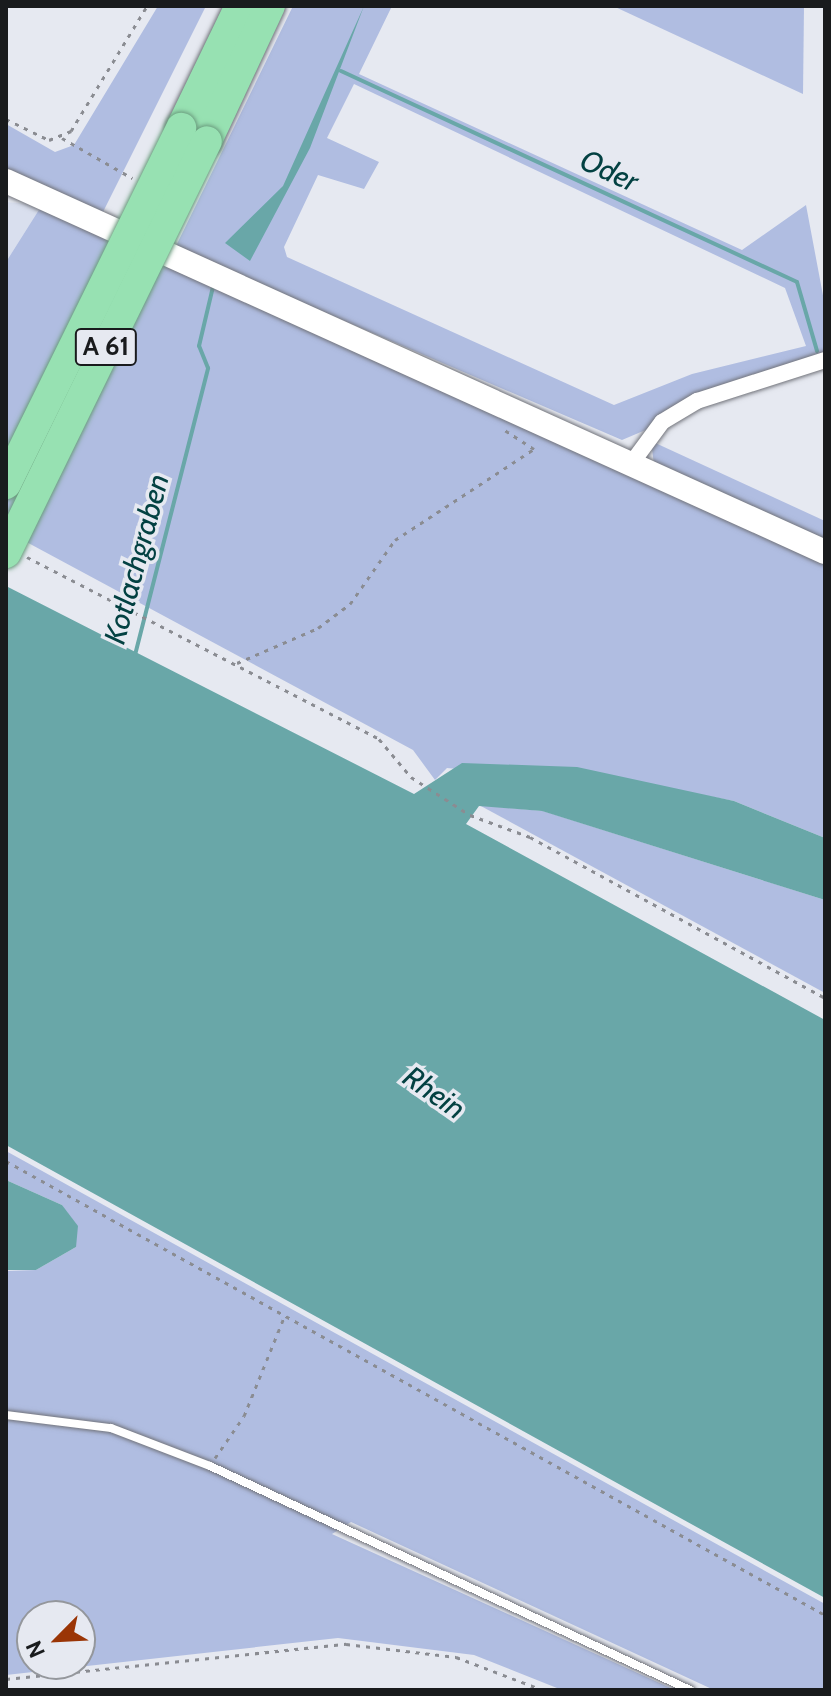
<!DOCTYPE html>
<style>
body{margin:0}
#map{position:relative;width:831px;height:1696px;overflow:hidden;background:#e6e9f1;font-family:Cabin,sans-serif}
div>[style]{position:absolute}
.built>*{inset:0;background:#d9dfee}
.green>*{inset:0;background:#b0bde1}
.water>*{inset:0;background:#69a7a8}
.stream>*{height:4px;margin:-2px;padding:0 2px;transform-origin:2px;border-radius:2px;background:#69a7a8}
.path>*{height:3px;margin-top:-1.5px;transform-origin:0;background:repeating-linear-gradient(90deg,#8a8c92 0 4px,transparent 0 10px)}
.roads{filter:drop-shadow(0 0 2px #71737a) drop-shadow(0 0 2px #71737a)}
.lane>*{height:8px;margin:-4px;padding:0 4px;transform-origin:4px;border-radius:4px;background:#fff}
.street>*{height:16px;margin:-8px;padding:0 8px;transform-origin:8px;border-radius:8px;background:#fff}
.secondary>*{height:24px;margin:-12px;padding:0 12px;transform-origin:12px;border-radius:12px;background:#fff}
.highway>*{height:30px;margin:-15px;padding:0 15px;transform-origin:15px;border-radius:15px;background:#97e1b2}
.bridges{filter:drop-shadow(0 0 2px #6b9c7e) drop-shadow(0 0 2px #6b9c7e)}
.highway-bridge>*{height:30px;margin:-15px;padding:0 15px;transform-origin:15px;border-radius:15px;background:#97e1b2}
span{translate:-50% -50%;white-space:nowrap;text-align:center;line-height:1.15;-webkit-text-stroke:7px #e6e9f1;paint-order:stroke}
.shield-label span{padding:2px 6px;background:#e6e9f1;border:2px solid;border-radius:6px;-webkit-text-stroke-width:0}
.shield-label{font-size:26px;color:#191b1d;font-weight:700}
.water-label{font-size:30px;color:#034142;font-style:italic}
.frame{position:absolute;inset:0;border:8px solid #191b1d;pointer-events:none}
.north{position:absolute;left:16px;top:1600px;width:80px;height:80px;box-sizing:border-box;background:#e6e9f1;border:2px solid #94979c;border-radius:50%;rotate:246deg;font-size:22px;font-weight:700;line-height:32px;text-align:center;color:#191b1d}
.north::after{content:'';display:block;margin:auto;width:28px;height:36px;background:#9a3506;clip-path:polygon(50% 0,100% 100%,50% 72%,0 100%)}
</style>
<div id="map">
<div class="built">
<div style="clip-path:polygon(6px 202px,42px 205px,6px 262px)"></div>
</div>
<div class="green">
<div style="clip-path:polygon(158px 6px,206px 6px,101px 216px,6px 174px,6px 124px,55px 152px,74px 145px)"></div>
<div style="clip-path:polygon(evenodd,293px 6px,392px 6px,359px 74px,742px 250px,806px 205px,825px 306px,825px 354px,622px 440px,175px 248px,293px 6px,354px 84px,785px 288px,806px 346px,692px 374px,614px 405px,287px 257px,284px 247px,318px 175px,364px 189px,379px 162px,327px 138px,354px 84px)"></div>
<div style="clip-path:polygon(613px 6px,804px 6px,803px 94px)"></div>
<div style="clip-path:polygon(42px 205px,825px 559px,825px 838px,734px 801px,682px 791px,447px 768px,435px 780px,413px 750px,6px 531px,6px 262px)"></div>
<div style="clip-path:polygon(651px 441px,825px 521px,825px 544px,654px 464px)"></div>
<div style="clip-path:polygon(479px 805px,543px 811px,825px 900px,825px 993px)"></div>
<div style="clip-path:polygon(evenodd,6px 1151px,825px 1604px,825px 1690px,714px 1690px,351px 1522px,332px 1534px,675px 1690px,562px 1690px,474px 1655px,338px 1638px,6px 1675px,6px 1271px,36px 1270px,76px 1247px,62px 1205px,6px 1180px,6px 1151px,32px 1616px,80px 1616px,80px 1664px,32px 1664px,32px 1616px)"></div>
</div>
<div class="water">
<div style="clip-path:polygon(364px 6px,310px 148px,250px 261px,225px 243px,283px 186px)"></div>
<div style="clip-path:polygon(6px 586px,414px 794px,462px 763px,577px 767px,734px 801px,825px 838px,825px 900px,542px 811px,479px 806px,466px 824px,825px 1020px,825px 1598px,6px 1145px)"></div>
<div style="clip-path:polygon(6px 1180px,62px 1205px,78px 1226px,76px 1247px,36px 1270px,6px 1270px)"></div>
</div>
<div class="stream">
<div style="left:341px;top:71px;width:502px;rotate:24.83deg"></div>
<div style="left:797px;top:282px;width:72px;rotate:73.8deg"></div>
<div style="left:135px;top:655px;width:296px;rotate:-75.7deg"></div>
<div style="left:208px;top:368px;width:24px;rotate:-112deg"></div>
<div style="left:199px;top:346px;width:61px;rotate:-76.7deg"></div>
</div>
<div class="path">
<div style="left:6px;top:119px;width:48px;rotate:26deg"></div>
<div style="left:49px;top:140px;width:24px;rotate:-22deg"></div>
<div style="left:71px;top:131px;width:146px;rotate:-58.7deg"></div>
<div style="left:62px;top:138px;width:81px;rotate:29.7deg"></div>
<div style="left:27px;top:557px;width:396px;rotate:27.3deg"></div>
<div style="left:379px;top:739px;width:50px;rotate:49.9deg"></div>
<div style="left:411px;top:777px;width:70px;rotate:32.8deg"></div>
<div style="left:470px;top:815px;width:64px;rotate:20.1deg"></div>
<div style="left:530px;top:837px;width:336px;rotate:28.6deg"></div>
<div style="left:237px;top:663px;width:88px;rotate:-23.4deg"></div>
<div style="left:318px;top:628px;width:40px;rotate:-37deg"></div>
<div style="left:350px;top:604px;width:78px;rotate:-54.9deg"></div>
<div style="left:395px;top:540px;width:166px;rotate:-33.2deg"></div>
<div style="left:534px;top:449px;width:35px;rotate:-147deg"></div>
<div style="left:6px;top:1161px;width:936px;rotate:29deg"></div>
<div style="left:215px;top:1458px;width:51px;rotate:-55.4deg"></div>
<div style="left:244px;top:1416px;width:109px;rotate:-67.9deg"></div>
<div style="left:6px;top:1679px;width:342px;rotate:-5.9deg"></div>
<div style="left:346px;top:1644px;width:111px;rotate:6.7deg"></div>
<div style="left:456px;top:1657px;width:93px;rotate:20.8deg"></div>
</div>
<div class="roads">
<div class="lane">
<div style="left:6px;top:1415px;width:106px;rotate:7.1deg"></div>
<div style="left:111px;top:1428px;width:106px;rotate:21deg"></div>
<div style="left:210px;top:1466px;width:530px;rotate:25.02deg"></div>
</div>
<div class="street">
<div style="left:631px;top:464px;width:52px;rotate:-53.6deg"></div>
<div style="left:662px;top:422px;width:41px;rotate:-31deg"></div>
<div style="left:697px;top:401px;width:134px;rotate:-17.8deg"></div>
</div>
<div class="secondary">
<div style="left:6px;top:181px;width:899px;rotate:24.37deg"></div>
</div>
<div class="highway">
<div style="left:181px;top:128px;width:136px;rotate:-64.2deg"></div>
<div style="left:207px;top:141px;width:149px;rotate:-65deg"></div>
</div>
</div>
<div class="bridges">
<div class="highway-bridge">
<div style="left:6px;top:484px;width:397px;rotate:-63.8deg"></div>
<div style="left:6px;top:553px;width:458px;rotate:-64deg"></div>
</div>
</div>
<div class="shield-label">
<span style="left:106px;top:347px">A 61</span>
</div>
<div class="water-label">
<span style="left:609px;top:171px;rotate:25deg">Oder</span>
<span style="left:137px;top:559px;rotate:-75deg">Kotlachgraben</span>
<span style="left:434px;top:1093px;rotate:35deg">Rhein</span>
</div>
<div class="frame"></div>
<div class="north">N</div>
</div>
